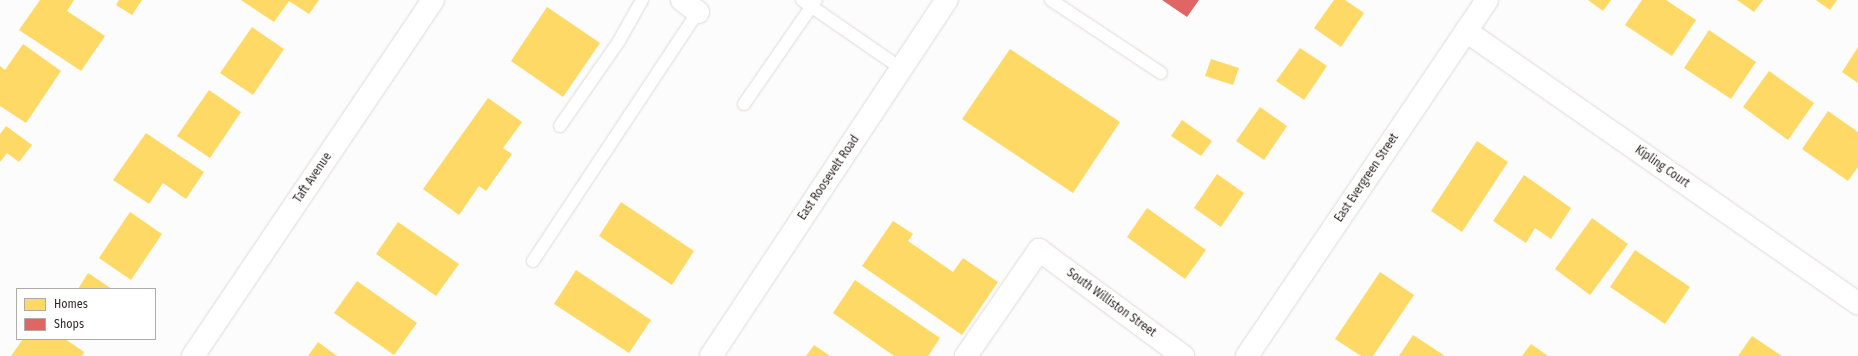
<!DOCTYPE html>
<style>
body{margin:0}
#map{position:relative;width:1858px;height:356px;overflow:hidden;background:#fcfcfc;font-family:"Fira Sans Condensed",sans-serif}
div>[style]{position:absolute}
.homes>*{inset:0;background:#ffd966}
.shops>*{inset:0;background:#e06666}
.roads{filter:drop-shadow(0 0 1px #dfd9d7) drop-shadow(0 0 1px #dfd9d7)}
.service>*{height:12px;margin:-6px;padding:0 6px;transform-origin:6px;border-radius:6px;background:#fff}
.minor>*{height:22px;margin:-11px;padding:0 11px;transform-origin:11px;border-radius:11px;background:#fff}
.primary>*{height:22px;margin:-11px;padding:0 11px;transform-origin:11px;border-radius:11px;background:#fff}
span{translate:-50% -50%;white-space:nowrap;text-align:center;line-height:1.15;-webkit-text-stroke:4px #fff;paint-order:stroke}
.street-label{font-size:12px;color:#362c28}
.legend{position:absolute;left:16px;top:288px;width:140px;height:52px;box-sizing:border-box;background:#fff;border:1px solid #afaba9;margin:0;padding:5px 7px;list-style:none;font-size:12px;color:#362c28}
.legend li{display:flex;align-items:center;gap:8px;height:20px}
.legend b{width:20px;border:1px solid #afaba9}
</style>
<div id="map">
<div class="homes">
<div style="clip-path:polygon(40px 0,74px 0,67px 11px,105px 36px,81px 71px,19px 30px)"></div>
<div style="clip-path:polygon(119px 0,142px 0,132px 15px,116px 5px)"></div>
<div style="clip-path:polygon(241px 0,319px 0,309px 14px,289px 1px,274px 22px)"></div>
<div style="clip-path:polygon(1334px 0,1345px 0,1364px 13px,1341px 47px,1314px 28px)"></div>
<div style="clip-path:polygon(1588px 0,1611px 0,1603px 11px)"></div>
<div style="clip-path:polygon(1642px 0,1666px 0,1696px 20px,1672px 56px,1625px 25px)"></div>
<div style="clip-path:polygon(1737px 0,1763px 0,1754px 12px)"></div>
<div style="clip-path:polygon(1816px 0,1837px 0,1830px 10px)"></div>
<div style="clip-path:polygon(547px 7px,600px 43px,563px 97px,511px 61px)"></div>
<div style="clip-path:polygon(252px 27px,284px 49px,253px 95px,220px 73px)"></div>
<div style="clip-path:polygon(1709px 30px,1756px 62px,1731px 99px,1684px 68px)"></div>
<div style="clip-path:polygon(23px 44px,61px 71px,26px 123px,0 106px,0 66px,5px 70px)"></div>
<div style="clip-path:polygon(1858px 47px,1858px 83px,1842px 72px)"></div>
<div style="clip-path:polygon(1300px 48px,1327px 66px,1304px 100px,1276px 81px)"></div>
<div style="clip-path:polygon(1010px 49px,1120px 122px,1073px 193px,962px 119px)"></div>
<div style="clip-path:polygon(1211px 59px,1239px 68px,1233px 85px,1205px 76px)"></div>
<div style="clip-path:polygon(1769px 71px,1814px 103px,1788px 140px,1743px 107px)"></div>
<div style="clip-path:polygon(209px 90px,241px 112px,210px 158px,177px 136px)"></div>
<div style="clip-path:polygon(488px 98px,522px 122px,503px 148px,512px 154px,486px 191px,479px 186px,459px 215px,423px 189px)"></div>
<div style="clip-path:polygon(1260px 107px,1287px 126px,1264px 160px,1236px 141px)"></div>
<div style="clip-path:polygon(1828px 111px,1858px 132px,1858px 167px,1848px 181px,1802px 149px)"></div>
<div style="clip-path:polygon(1182px 120px,1212px 141px,1201px 156px,1171px 136px)"></div>
<div style="clip-path:polygon(6px 126px,32px 145px,19px 162px,7px 153px,0 162px,0 134px)"></div>
<div style="clip-path:polygon(146px 133px,204px 172px,186px 199px,163px 183px,149px 204px,113px 180px)"></div>
<div style="clip-path:polygon(1477px 141px,1508px 162px,1462px 232px,1431px 211px)"></div>
<div style="clip-path:polygon(1217px 174px,1244px 193px,1221px 227px,1194px 208px)"></div>
<div style="clip-path:polygon(1524px 175px,1571px 208px,1551px 239px,1535px 228px,1526px 243px,1493px 221px)"></div>
<div style="clip-path:polygon(621px 202px,694px 251px,672px 285px,599px 236px)"></div>
<div style="clip-path:polygon(1147px 208px,1206px 250px,1185px 279px,1127px 237px)"></div>
<div style="clip-path:polygon(130px 212px,162px 234px,131px 280px,99px 258px)"></div>
<div style="clip-path:polygon(1592px 218px,1628px 244px,1590px 295px,1555px 269px)"></div>
<div style="clip-path:polygon(893px 221px,913px 234px,908px 241px,953px 272px,963px 258px,998px 282px,962px 335px,862px 266px)"></div>
<div style="clip-path:polygon(398px 222px,459px 264px,436px 296px,376px 254px)"></div>
<div style="clip-path:polygon(1635px 250px,1690px 287px,1665px 324px,1610px 287px)"></div>
<div style="clip-path:polygon(576px 270px,651px 320px,629px 353px,554px 304px)"></div>
<div style="clip-path:polygon(1380px 272px,1414px 295px,1373px 356px,1361px 356px,1335px 339px)"></div>
<div style="clip-path:polygon(88px 273px,112px 289px,78px 289px)"></div>
<div style="clip-path:polygon(855px 280px,940px 338px,928px 356px,894px 356px,833px 313px)"></div>
<div style="clip-path:polygon(357px 281px,417px 323px,394px 355px,334px 313px)"></div>
<div style="clip-path:polygon(1413px 335px,1445px 356px,1399px 356px)"></div>
<div style="clip-path:polygon(1752px 336px,1782px 356px,1738px 356px)"></div>
<div style="clip-path:polygon(23px 339px,65px 339px,84px 352px,82px 356px,11px 356px)"></div>
<div style="clip-path:polygon(318px 342px,337px 356px,308px 356px)"></div>
<div style="clip-path:polygon(1531px 344px,1548px 356px,1522px 356px)"></div>
<div style="clip-path:polygon(814px 345px,830px 356px,806px 356px)"></div>
</div>
<div class="shops">
<div style="clip-path:polygon(1162px 0,1199px 0,1187px 17px)"></div>
</div>
<div class="roads">
<div class="service">
<div style="left:802px;top:0;width:121px;rotate:34.6deg"></div>
<div style="left:1051px;top:0;width:132px;rotate:33.6deg"></div>
<div style="left:744px;top:104px;width:126px;rotate:-55.3deg"></div>
<div style="left:560px;top:126px;width:103px;rotate:-55.2deg"></div>
<div style="left:619px;top:41px;width:47px;rotate:-60.7deg"></div>
<div style="left:533px;top:261px;width:299px;rotate:-56.5deg"></div>
</div>
<div class="minor">
<div style="left:682px;top:0;width:20px;rotate:37deg"></div>
<div style="left:1466px;top:31px;width:477px;rotate:34.8deg"></div>
<div style="left:193px;top:356px;width:429px;rotate:-56deg"></div>
<div style="left:966px;top:356px;width:129px;rotate:-55.4deg"></div>
<div style="left:1039px;top:250px;width:179px;rotate:36.4deg"></div>
<div style="left:1247px;top:356px;width:429px;rotate:-56deg"></div>
</div>
<div class="primary">
<div style="left:711px;top:356px;width:427px;rotate:-56.5deg"></div>
</div>
</div>
<div class="street-label">
<span style="left:1662px;top:167px;rotate:35deg">Kipling Court</span>
<span style="left:313px;top:178px;rotate:-56deg">Taft Avenue</span>
<span style="left:829px;top:178px;rotate:-56deg">East Roosevelt Road</span>
<span style="left:1367px;top:178px;rotate:-56deg">East Evergreen Street</span>
<span style="left:1111px;top:303px;rotate:36deg">South Williston Street</span>
</div>
<ul class="legend">
<li><b style="height:11px;background:#ffd966"></b>Homes</li>
<li><b style="height:11px;background:#e06666"></b>Shops</li>
</ul>
</div>
